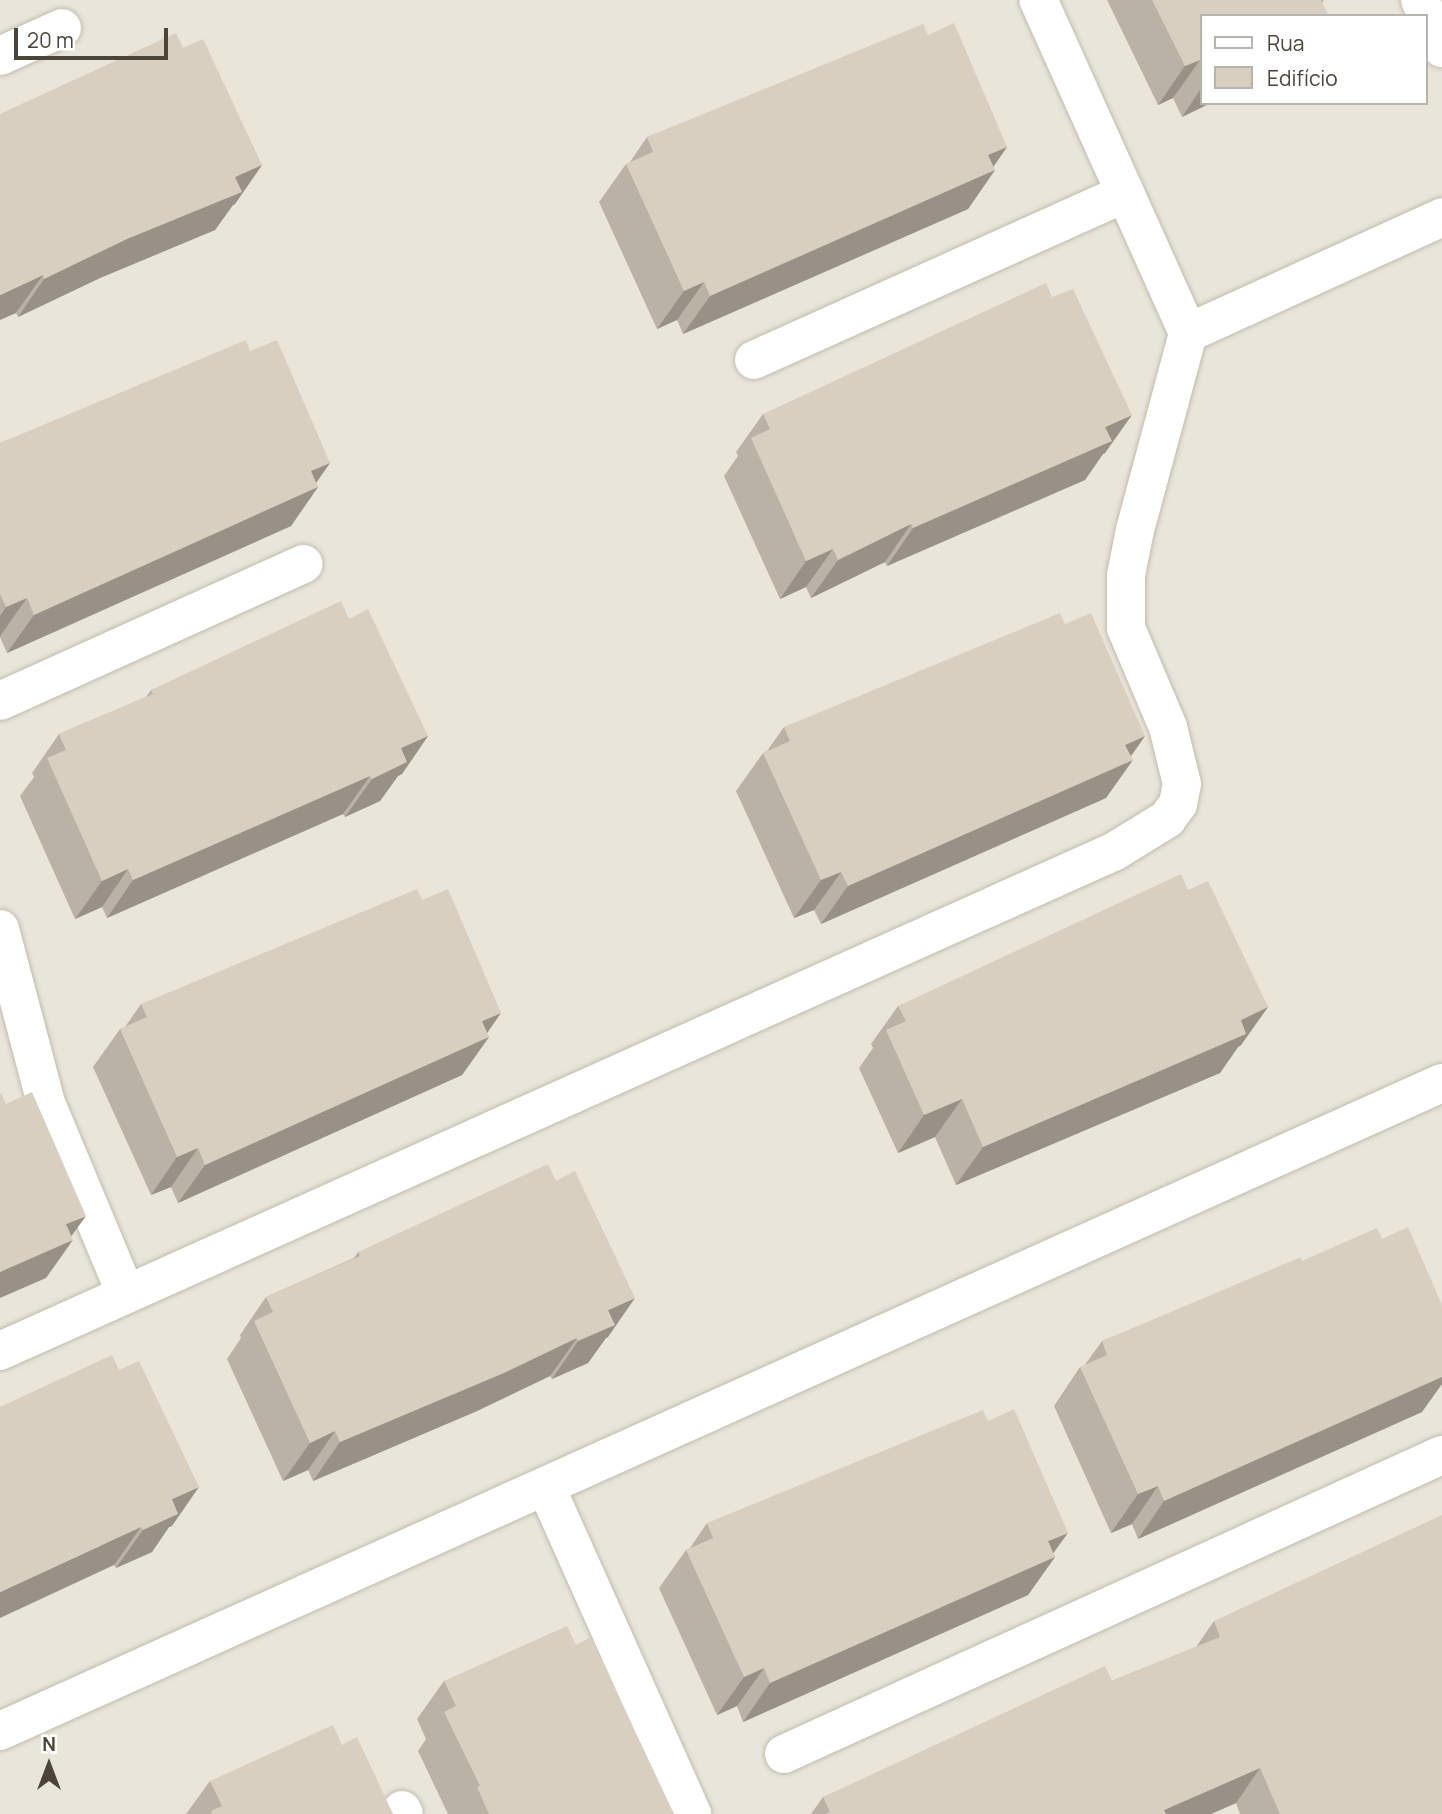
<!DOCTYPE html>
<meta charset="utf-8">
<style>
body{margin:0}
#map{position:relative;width:1442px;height:1814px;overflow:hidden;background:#f6f3ec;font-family:Manrope,sans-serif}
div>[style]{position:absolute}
.residential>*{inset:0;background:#eae5da}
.roads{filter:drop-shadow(0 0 2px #c2bbae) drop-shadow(0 0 2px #c2bbae)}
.street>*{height:38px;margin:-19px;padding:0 19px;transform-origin:19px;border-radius:19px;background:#fff}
.wall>*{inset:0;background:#bab2a6}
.shaded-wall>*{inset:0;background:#979187}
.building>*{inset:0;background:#d8cfc1}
span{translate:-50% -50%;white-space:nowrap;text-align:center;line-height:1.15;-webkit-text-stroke:6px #fff;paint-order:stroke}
.legend{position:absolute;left:1200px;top:14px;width:228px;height:91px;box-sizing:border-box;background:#fff;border:2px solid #b7b4b0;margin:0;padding:9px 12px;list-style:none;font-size:21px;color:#4b4439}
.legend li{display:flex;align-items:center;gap:14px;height:35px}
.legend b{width:35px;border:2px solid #b7b4b0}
.north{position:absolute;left:14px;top:1730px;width:70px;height:70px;-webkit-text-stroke:5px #fff;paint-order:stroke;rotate:0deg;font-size:19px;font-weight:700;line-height:28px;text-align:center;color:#4b4439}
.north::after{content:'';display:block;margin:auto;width:24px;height:32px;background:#4b4439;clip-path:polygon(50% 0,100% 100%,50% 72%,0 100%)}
.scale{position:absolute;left:14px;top:28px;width:154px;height:32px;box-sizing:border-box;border:4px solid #4b4439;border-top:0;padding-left:9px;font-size:21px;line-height:24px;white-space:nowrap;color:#4b4439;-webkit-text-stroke:5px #fff;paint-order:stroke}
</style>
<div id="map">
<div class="residential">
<div style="clip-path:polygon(evenodd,0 0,1442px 0,1442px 1814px,0 1814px,0 0,1202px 16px,1426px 16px,1426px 103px,1202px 103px,1202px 16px)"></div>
</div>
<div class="roads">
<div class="street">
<div style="left:1420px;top:0;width:53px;rotate:65.4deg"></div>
<div style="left:0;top:56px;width:68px;rotate:-24.3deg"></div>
<div style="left:1188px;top:333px;width:279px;rotate:-24.5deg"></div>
<div style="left:754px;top:360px;width:407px;rotate:-24.2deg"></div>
<div style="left:0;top:701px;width:333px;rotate:-24.3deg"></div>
<div style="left:0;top:929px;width:180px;rotate:75.2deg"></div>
<div style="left:46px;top:1103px;width:207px;rotate:67.3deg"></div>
<div style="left:0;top:1351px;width:1222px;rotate:-24.15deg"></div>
<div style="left:1115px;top:851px;width:61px;rotate:-31.6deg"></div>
<div style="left:1167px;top:819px;width:19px;rotate:-54deg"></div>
<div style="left:1178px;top:804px;width:20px;rotate:-79deg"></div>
<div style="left:1182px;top:784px;width:59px;rotate:-103.8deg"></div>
<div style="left:1168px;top:727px;width:108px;rotate:-113deg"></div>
<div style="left:1126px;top:628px;width:53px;rotate:-90deg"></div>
<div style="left:1126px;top:575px;width:46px;rotate:-78.7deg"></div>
<div style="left:1135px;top:530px;width:204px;rotate:-74.9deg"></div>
<div style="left:1188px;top:333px;width:365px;rotate:-114.2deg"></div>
<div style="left:546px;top:1487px;width:358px;rotate:65.9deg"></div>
<div style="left:0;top:1731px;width:1581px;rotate:-24.2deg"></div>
<div style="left:784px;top:1754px;width:723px;rotate:-24.44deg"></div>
<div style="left:402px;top:1810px;width:4px;rotate:63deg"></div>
</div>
</div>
<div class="wall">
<div style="clip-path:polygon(1107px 0,1324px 0,1322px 3px,1202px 16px,1202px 103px,1182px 117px,1173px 98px,1158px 105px)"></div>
<div style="clip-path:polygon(928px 35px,1007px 147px,993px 167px,995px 170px,968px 209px,683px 334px,677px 320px,657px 329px,599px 202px,626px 164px,630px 162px,647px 137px)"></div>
<div style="clip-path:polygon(183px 48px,262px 165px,235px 204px,233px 205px,215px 230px,100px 278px,18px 317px,16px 313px)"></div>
<div style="clip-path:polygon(250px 351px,330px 463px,316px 483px,318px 487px,291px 526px,7px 653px,0 637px,0 443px)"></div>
<div style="clip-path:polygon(763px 414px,1105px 453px,1103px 454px,1085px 480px,887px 566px,885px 562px,811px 598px,806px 587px,780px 599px,724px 476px,738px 456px,736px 452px)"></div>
<div style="clip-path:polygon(349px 619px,428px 736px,402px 774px,398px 776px,380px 801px,345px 817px,343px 814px,107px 918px,102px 907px,75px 919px,20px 796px,34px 777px,32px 773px,59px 734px,146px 697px,151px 690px)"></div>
<div style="clip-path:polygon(1065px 624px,1145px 736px,1131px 756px,1106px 798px,821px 924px,814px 910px,794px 918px,736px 791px,763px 753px,767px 751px,784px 727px)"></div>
<div style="clip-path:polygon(1188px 890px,1268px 1007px,1241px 1045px,1238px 1047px,1220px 1073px,956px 1185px,935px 1137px,898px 1153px,859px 1068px,873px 1048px,871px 1044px,898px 1006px)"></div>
<div style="clip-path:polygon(141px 1004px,487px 1033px,489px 1037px,462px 1075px,178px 1203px,171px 1187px,151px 1195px,93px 1067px,120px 1029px,125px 1027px)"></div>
<div style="clip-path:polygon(358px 1252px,608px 1337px,606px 1338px,588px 1363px,552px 1379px,550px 1376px,477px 1411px,313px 1481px,308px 1470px,283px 1481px,227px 1359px,241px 1338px,240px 1335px,266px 1297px,354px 1258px)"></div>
<div style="clip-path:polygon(1302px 1261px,1422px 1412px,1138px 1539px,1132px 1524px,1111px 1533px,1054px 1406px,1080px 1367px,1084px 1366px,1102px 1341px)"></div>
<div style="clip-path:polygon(0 1407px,172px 1526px,169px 1527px,152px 1552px,116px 1568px)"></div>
<div style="clip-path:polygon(707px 1523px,1053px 1553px,1055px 1557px,1028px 1595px,743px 1722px,737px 1706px,717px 1715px,659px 1588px,686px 1550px,690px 1548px)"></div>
<div style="clip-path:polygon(1214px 1621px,1442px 1814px,1240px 1814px,1236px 1803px,1211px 1814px,811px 1814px,823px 1797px,1196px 1647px)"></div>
<div style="clip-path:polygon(576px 1645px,674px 1814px,448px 1814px,418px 1751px,426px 1739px,417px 1719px,444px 1681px)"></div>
<div style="clip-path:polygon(342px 1745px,393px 1814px,186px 1814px,210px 1781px)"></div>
</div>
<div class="shaded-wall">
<div style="clip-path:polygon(1200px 60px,1173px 98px,1158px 105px,1185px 66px)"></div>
<div style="clip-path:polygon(1202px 87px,1202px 103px,1211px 103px,1182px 117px)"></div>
<div style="clip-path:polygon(1007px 147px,989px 173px,995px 170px,968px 209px,683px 334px,710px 296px,988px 155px)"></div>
<div style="clip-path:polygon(262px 165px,235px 204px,233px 205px,215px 230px,100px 278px,18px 317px,44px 279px,235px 177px)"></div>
<div style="clip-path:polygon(43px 275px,16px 313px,0 320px,0 295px)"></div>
<div style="clip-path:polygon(704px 282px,677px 320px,657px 329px,684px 291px)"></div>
<div style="clip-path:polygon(1132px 415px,1105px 453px,1103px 454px,1085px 480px,887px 566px,913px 528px,1105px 427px)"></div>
<div style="clip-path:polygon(330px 463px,311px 490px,318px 487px,291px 526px,7px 653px,34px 615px,311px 471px)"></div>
<div style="clip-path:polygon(911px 524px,885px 562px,811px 598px,838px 560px)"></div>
<div style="clip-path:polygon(833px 549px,806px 587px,780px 599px,806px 561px)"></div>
<div style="clip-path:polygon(27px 598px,0 636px,0 616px,6px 607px)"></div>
<div style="clip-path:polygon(428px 736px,402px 774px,398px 776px,380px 801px,345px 817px,372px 779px,401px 748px)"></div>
<div style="clip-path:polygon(1145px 736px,1126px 763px,1133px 760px,1106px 798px,821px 924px,848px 886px,1125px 745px)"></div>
<div style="clip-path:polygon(370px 776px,343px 814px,107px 918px,133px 880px)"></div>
<div style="clip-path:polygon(128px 869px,102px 907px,75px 919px,102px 881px)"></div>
<div style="clip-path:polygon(841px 872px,814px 910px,794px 918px,821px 880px)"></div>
<div style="clip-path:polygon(1268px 1007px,1241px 1045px,1238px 1047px,1220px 1073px,956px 1185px,983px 1147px)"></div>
<div style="clip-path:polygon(501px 1013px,483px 1039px,489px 1037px,462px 1075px,178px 1203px,205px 1165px,482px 1021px)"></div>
<div style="clip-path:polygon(962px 1099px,935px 1137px,898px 1153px,924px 1115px)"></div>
<div style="clip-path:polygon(198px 1148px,171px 1187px,151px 1195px,177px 1157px)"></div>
<div style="clip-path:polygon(86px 1216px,67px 1242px,73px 1240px,46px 1278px,0 1298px,0 1272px,66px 1224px)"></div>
<div style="clip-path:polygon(635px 1298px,608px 1337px,606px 1338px,588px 1363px,552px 1379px,578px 1341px,608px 1310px)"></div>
<div style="clip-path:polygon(577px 1338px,550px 1376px,477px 1411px,313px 1481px,340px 1442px)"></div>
<div style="clip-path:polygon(1442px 1359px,1442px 1384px,1422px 1412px,1138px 1539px,1164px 1501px)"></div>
<div style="clip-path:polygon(335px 1431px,308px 1470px,283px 1481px,310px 1443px)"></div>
<div style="clip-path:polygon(1158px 1486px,1132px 1524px,1111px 1533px,1138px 1494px)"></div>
<div style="clip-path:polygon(199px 1487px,172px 1526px,169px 1527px,152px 1552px,116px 1568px,143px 1530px,172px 1499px)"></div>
<div style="clip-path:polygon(141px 1527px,114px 1565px,0 1618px,0 1592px)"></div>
<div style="clip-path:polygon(1068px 1533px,1049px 1559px,1055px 1557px,1028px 1595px,743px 1722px,770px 1683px,1048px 1541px)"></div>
<div style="clip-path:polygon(764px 1668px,737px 1706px,717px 1715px,744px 1677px)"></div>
<div style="clip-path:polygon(1260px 1768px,1236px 1803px,1211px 1814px,1162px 1814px,1164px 1810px)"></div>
</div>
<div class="building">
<div style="clip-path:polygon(1152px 0,1321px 0,1329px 16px,1202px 16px,1202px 65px,1200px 60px,1185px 66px)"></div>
<div style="clip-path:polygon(954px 23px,1007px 147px,988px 155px,995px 170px,710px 296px,704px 282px,684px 291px,626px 164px,653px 152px,647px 137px,923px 24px,928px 35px)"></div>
<div style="clip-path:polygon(176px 33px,183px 48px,203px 39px,262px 165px,235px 177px,242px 192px,127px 239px,44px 279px,43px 275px,0 295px,0 114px)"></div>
<div style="clip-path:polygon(1046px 283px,1052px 297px,1073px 289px,1132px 415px,1105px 427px,1112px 441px,913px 528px,911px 524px,838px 560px,833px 549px,806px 561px,751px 438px,770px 429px,763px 414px)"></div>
<div style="clip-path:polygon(246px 340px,250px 351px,277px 340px,330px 463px,311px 471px,318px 487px,34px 615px,27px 598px,6px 607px,0 594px,0 443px)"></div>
<div style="clip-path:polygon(341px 601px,349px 619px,368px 609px,428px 736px,401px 748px,407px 762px,372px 779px,370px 776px,133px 880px,128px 869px,102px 881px,47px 758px,66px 750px,59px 734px,153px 694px,151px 690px)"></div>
<div style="clip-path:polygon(1060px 613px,1065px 624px,1091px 613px,1145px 736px,1125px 745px,1133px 760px,848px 886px,841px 872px,821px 880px,763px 753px,790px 741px,784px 727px)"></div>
<div style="clip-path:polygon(1181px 874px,1188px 890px,1208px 881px,1268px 1007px,1241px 1020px,1246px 1034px,983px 1147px,962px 1099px,924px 1115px,886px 1030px,906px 1021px,898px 1006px)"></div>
<div style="clip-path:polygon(417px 889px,422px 900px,448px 889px,501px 1013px,482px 1021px,489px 1037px,205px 1165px,198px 1148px,177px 1157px,120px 1029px,147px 1017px,141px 1004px)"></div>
<div style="clip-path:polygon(32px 1092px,86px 1216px,66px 1224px,73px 1240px,0 1272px,0 1094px,1px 1093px,6px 1104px)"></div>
<div style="clip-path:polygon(548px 1164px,556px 1181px,575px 1171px,635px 1298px,608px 1310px,615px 1325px,578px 1341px,577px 1338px,504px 1373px,340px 1442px,335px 1431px,310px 1443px,254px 1321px,273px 1312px,266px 1297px,360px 1256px,358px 1252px)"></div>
<div style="clip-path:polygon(1408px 1227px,1442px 1305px,1442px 1377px,1164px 1501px,1158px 1486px,1138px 1494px,1080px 1367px,1107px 1355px,1102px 1341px,1301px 1257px,1302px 1261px,1377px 1228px,1382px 1239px)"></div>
<div style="clip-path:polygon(112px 1355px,119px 1370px,139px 1361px,199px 1487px,172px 1499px,178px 1514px,143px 1530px,141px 1527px,0 1592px,0 1407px)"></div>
<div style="clip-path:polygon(1014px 1409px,1068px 1533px,1048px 1541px,1055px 1557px,770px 1683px,764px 1668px,744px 1677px,686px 1550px,713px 1538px,707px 1523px,983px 1410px,988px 1421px)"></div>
<div style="clip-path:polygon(1442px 1515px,1442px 1814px,1280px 1814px,1260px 1768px,1164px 1810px,1166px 1814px,825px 1814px,830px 1812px,823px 1797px,1105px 1666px,1112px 1681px,1220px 1637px,1214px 1621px)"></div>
<div style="clip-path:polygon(567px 1626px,576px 1645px,591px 1637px,674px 1814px,489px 1814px,477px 1787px,480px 1786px,444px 1712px,456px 1706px,444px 1681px)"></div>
<div style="clip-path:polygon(333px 1725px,342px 1745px,357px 1737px,393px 1814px,212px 1814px,211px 1811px,222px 1806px,210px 1781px)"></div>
</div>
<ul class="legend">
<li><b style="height:9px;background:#fff"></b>Rua</li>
<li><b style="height:19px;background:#d8cfc1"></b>Edifício</li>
</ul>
<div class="north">N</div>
<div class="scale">20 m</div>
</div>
